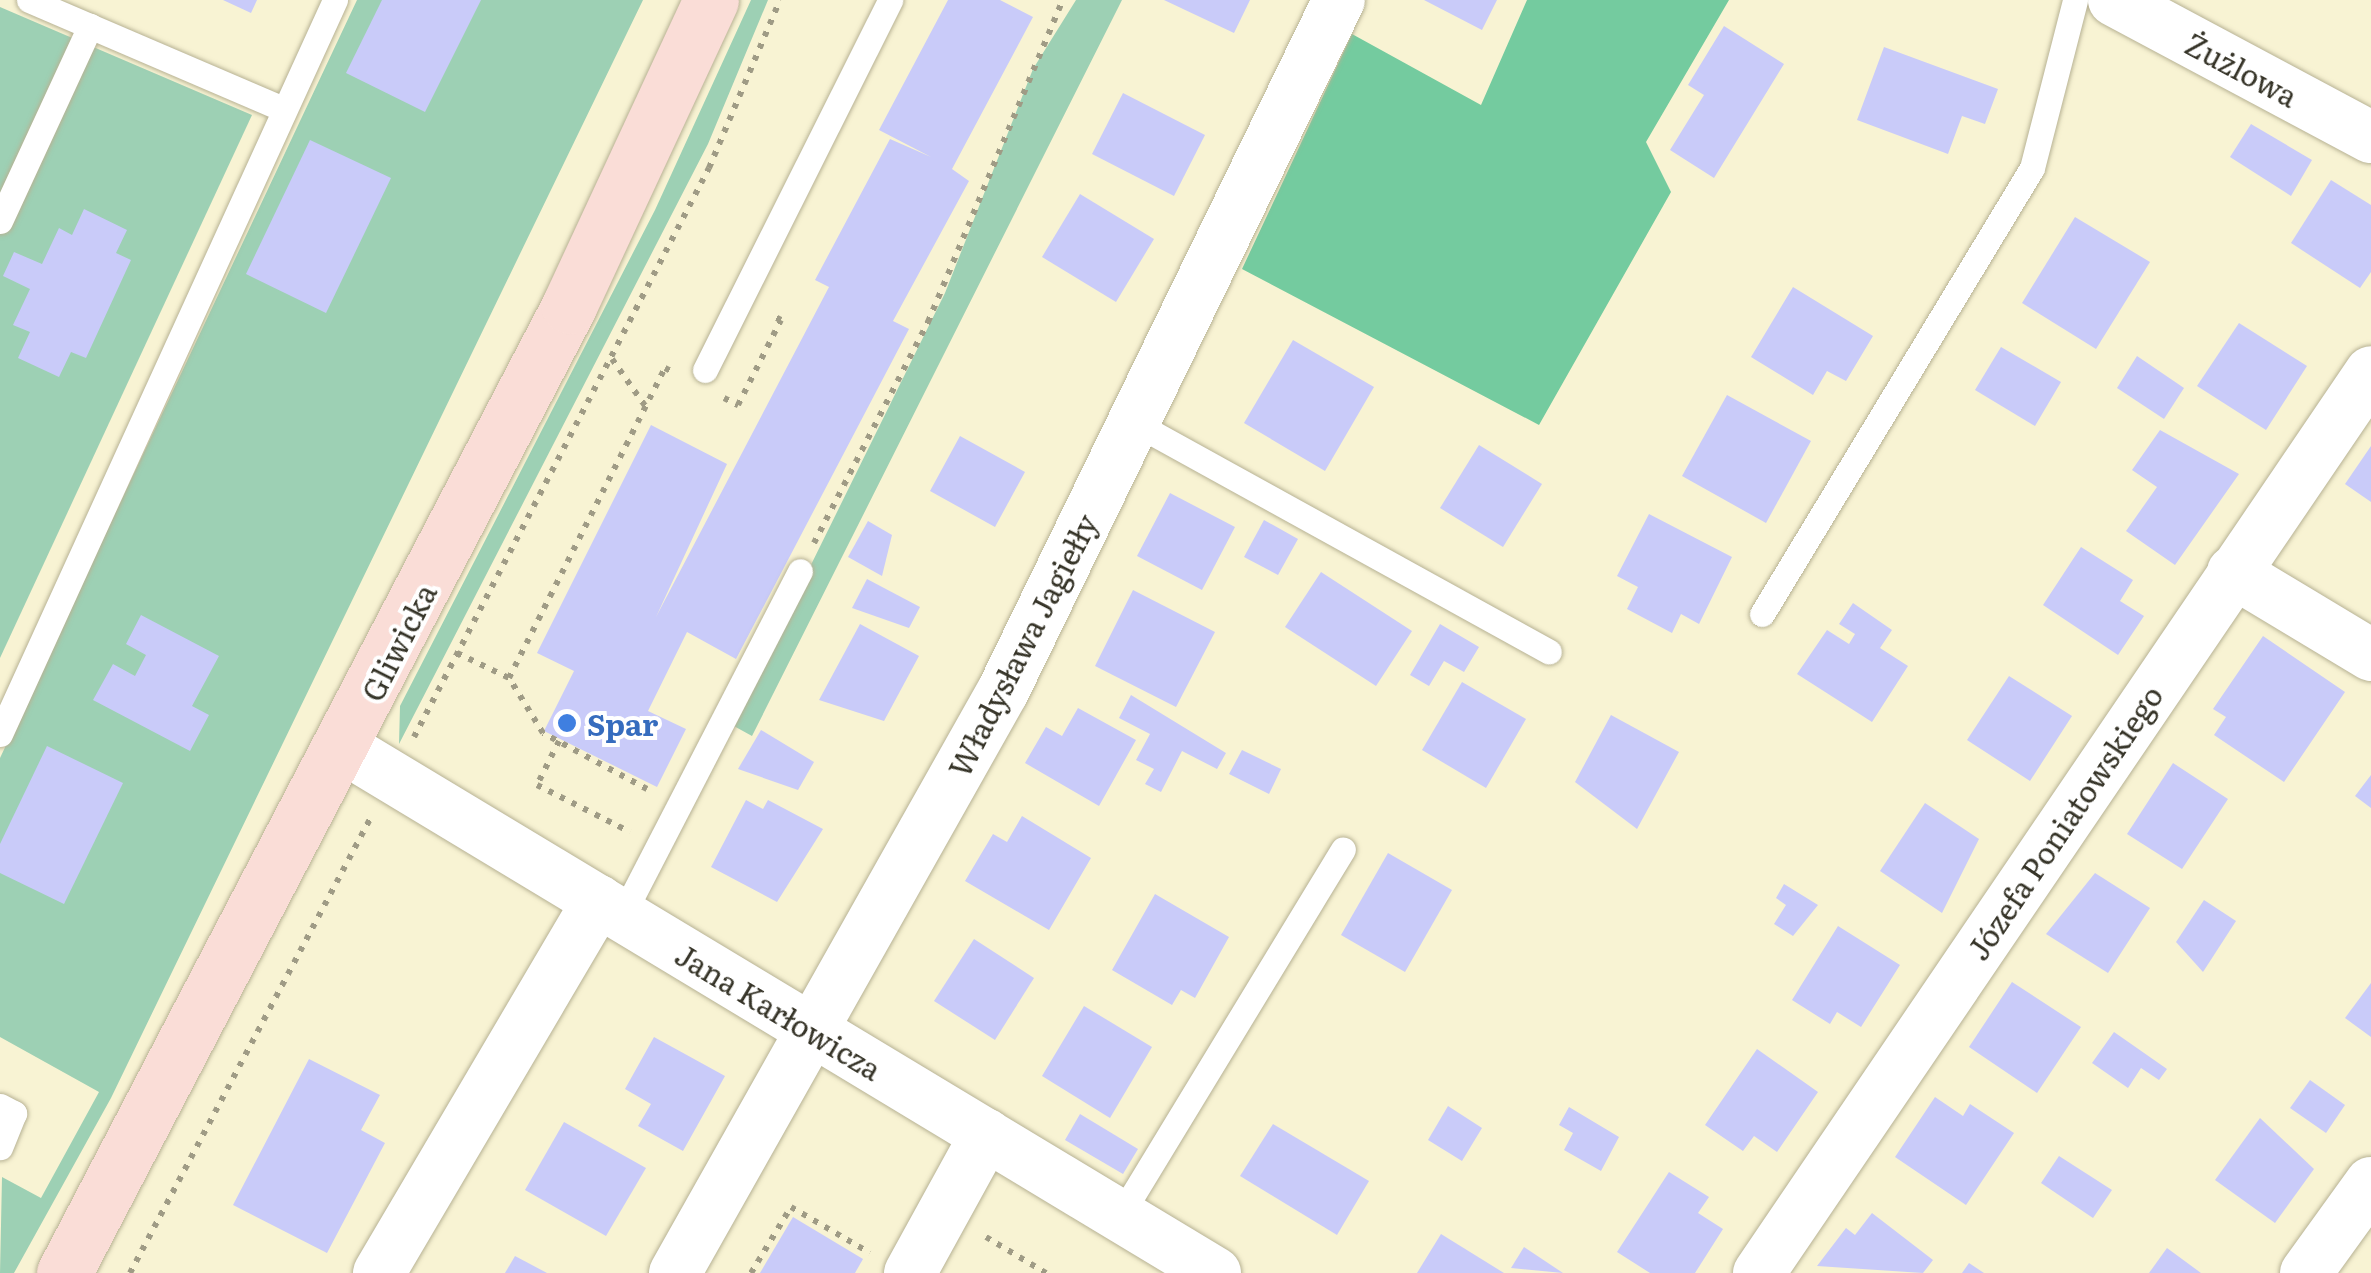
<!DOCTYPE html>
<meta charset="utf-8">
<style>
body{margin:0}
#map{position:relative;width:2371px;height:1273px;overflow:hidden;background:#f8f3d3;font-family:Literata,serif}
div>[style]{position:absolute}
.green>*{inset:0;background:#9dd0b4}
.forest>*{inset:0;background:#74cb9f}
.building>*{inset:0;background:#c9cbf9}
.path>*{height:6px;margin-top:-3px;transform-origin:0;background:repeating-linear-gradient(90deg,#9f9b85 0 5px,transparent 0 13px)}
.roads{filter:drop-shadow(0 0 2px #b7b294) drop-shadow(0 0 2px #b7b294)}
.lane>*{height:25px;margin:-12.5px;padding:0 12.5px;transform-origin:12.5px;border-radius:12.5px;background:#fff}
.street>*{height:52px;margin:-26px;padding:0 26px;transform-origin:26px;border-radius:26px;background:#fff}
.primary>*{height:55px;margin:-27.5px;padding:0 27.5px;transform-origin:27.5px;border-radius:27.5px;background:#faddd7}
.dots>*{width:28px;height:28px;translate:-50% -50%;box-sizing:border-box;border:5px solid #fff;border-radius:50%}
span{translate:-50% -50%;white-space:nowrap;text-align:center;line-height:1.15;-webkit-text-stroke:8px #fff;paint-order:stroke}
.street-label{font-size:30px;color:#363428}
.shop-label{font-size:30px;color:#366cbe;font-weight:700}
.left{translate:0 -50%;text-align:left}
</style>
<div id="map">
<div class="green">
<div style="clip-path:polygon(357px 0,643px 0,111px 1098px,14px 1273px,0 1273px,2px 1177px,41px 1198px,99px 1092px,0 1037px,0 758px)"></div>
<div style="clip-path:polygon(751px 0,768px 0,708px 144px,399px 744px,400px 706px,655px 210px)"></div>
<div style="clip-path:polygon(1076px 0,1122px 0,752px 736px,732px 725px,945px 293px,1033px 69px)"></div>
<div style="clip-path:polygon(0 7px,252px 115px,0 658px)"></div>
</div>
<div class="forest">
<div style="clip-path:polygon(1527px 0,1729px 0,1646px 142px,1671px 192px,1539px 425px,1242px 269px,1352px 34px,1481px 105px)"></div>
</div>
<div class="building">
<div style="clip-path:polygon(223px 0,257px 0,251px 13px)"></div>
<div style="clip-path:polygon(382px 0,481px 0,425px 112px,346px 73px)"></div>
<div style="clip-path:polygon(948px 0,1000px 0,1033px 17px,952px 169px,969px 181px,893px 321px,909px 329px,736px 659px,687px 632px,648px 711px,686px 729px,657px 787px,544px 731px,574px 671px,537px 653px,651px 425px,727px 464px,656px 617px,829px 287px,815px 280px,890px 139px,931px 157px,879px 130px)"></div>
<div style="clip-path:polygon(1164px 0,1250px 0,1234px 33px)"></div>
<div style="clip-path:polygon(1424px 0,1497px 0,1482px 30px)"></div>
<div style="clip-path:polygon(1724px 26px,1784px 64px,1714px 178px,1670px 150px,1704px 95px,1688px 85px)"></div>
<div style="clip-path:polygon(1884px 47px,1998px 89px,1985px 124px,1962px 116px,1948px 154px,1857px 120px)"></div>
<div style="clip-path:polygon(1123px 93px,1205px 135px,1174px 196px,1092px 154px)"></div>
<div style="clip-path:polygon(2251px 124px,2312px 160px,2291px 196px,2230px 157px)"></div>
<div style="clip-path:polygon(310px 140px,391px 178px,326px 313px,246px 274px)"></div>
<div style="clip-path:polygon(2331px 180px,2371px 205px,2371px 272px,2360px 288px,2291px 243px)"></div>
<div style="clip-path:polygon(1080px 194px,1154px 239px,1116px 302px,1042px 257px)"></div>
<div style="clip-path:polygon(84px 209px,127px 230px,116px 253px,131px 260px,86px 358px,71px 352px,59px 377px,18px 358px,30px 332px,13px 325px,30px 289px,3px 276px,14px 252px,42px 264px,59px 228px,72px 235px)"></div>
<div style="clip-path:polygon(2075px 217px,2150px 262px,2096px 349px,2022px 303px)"></div>
<div style="clip-path:polygon(1793px 287px,1873px 336px,1846px 381px,1827px 371px,1813px 395px,1751px 357px)"></div>
<div style="clip-path:polygon(2239px 323px,2307px 366px,2266px 430px,2197px 386px)"></div>
<div style="clip-path:polygon(1293px 340px,1374px 387px,1325px 471px,1244px 423px)"></div>
<div style="clip-path:polygon(2001px 347px,2061px 382px,2035px 426px,1975px 390px)"></div>
<div style="clip-path:polygon(2137px 356px,2184px 388px,2164px 419px,2117px 388px)"></div>
<div style="clip-path:polygon(1727px 395px,1811px 441px,1766px 523px,1682px 476px)"></div>
<div style="clip-path:polygon(2160px 430px,2239px 474px,2175px 565px,2126px 531px,2157px 487px,2132px 470px)"></div>
<div style="clip-path:polygon(960px 436px,1025px 472px,995px 527px,930px 491px)"></div>
<div style="clip-path:polygon(1479px 445px,1542px 484px,1503px 547px,1440px 508px)"></div>
<div style="clip-path:polygon(2371px 446px,2371px 502px,2345px 484px)"></div>
<div style="clip-path:polygon(1170px 493px,1235px 527px,1202px 590px,1137px 556px)"></div>
<div style="clip-path:polygon(1649px 514px,1732px 557px,1699px 624px,1681px 614px,1672px 633px,1627px 609px,1638px 587px,1617px 576px)"></div>
<div style="clip-path:polygon(1264px 520px,1298px 539px,1278px 575px,1244px 557px)"></div>
<div style="clip-path:polygon(868px 521px,892px 535px,882px 576px,848px 557px)"></div>
<div style="clip-path:polygon(2081px 547px,2133px 580px,2120px 601px,2144px 616px,2118px 655px,2043px 605px)"></div>
<div style="clip-path:polygon(1321px 572px,1412px 631px,1376px 686px,1285px 627px)"></div>
<div style="clip-path:polygon(867px 579px,920px 607px,909px 628px,852px 608px)"></div>
<div style="clip-path:polygon(1133px 590px,1215px 632px,1176px 707px,1095px 666px)"></div>
<div style="clip-path:polygon(1853px 603px,1892px 630px,1880px 648px,1908px 666px,1872px 722px,1797px 674px,1827px 630px,1849px 644px,1855px 634px,1839px 624px)"></div>
<div style="clip-path:polygon(141px 615px,219px 656px,192px 706px,209px 715px,190px 751px,93px 700px,113px 664px,135px 676px,146px 655px,126px 644px)"></div>
<div style="clip-path:polygon(860px 624px,919px 656px,884px 721px,819px 700px)"></div>
<div style="clip-path:polygon(1440px 624px,1479px 647px,1464px 672px,1444px 661px,1429px 686px,1410px 675px)"></div>
<div style="clip-path:polygon(2263px 636px,2345px 692px,2284px 782px,2214px 735px,2226px 717px,2213px 709px)"></div>
<div style="clip-path:polygon(2009px 676px,2072px 716px,2030px 781px,1967px 740px)"></div>
<div style="clip-path:polygon(1462px 682px,1526px 719px,1486px 788px,1422px 750px)"></div>
<div style="clip-path:polygon(1131px 695px,1226px 753px,1217px 769px,1182px 751px,1161px 792px,1145px 784px,1154px 769px,1136px 760px,1150px 734px,1119px 718px)"></div>
<div style="clip-path:polygon(1078px 708px,1136px 740px,1099px 806px,1025px 763px,1046px 727px,1062px 736px)"></div>
<div style="clip-path:polygon(1611px 715px,1679px 752px,1637px 829px,1575px 782px)"></div>
<div style="clip-path:polygon(761px 730px,814px 762px,798px 790px,738px 769px)"></div>
<div style="clip-path:polygon(47px 746px,123px 783px,64px 904px,0 873px,0 844px)"></div>
<div style="clip-path:polygon(1242px 750px,1281px 769px,1269px 794px,1229px 774px)"></div>
<div style="clip-path:polygon(2173px 763px,2228px 799px,2182px 869px,2127px 834px)"></div>
<div style="clip-path:polygon(2371px 775px,2371px 808px,2355px 796px)"></div>
<div style="clip-path:polygon(746px 800px,763px 809px,768px 800px,823px 829px,777px 902px,711px 867px)"></div>
<div style="clip-path:polygon(1925px 803px,1979px 839px,1942px 913px,1880px 871px)"></div>
<div style="clip-path:polygon(1022px 816px,1091px 858px,1049px 930px,965px 881px,993px 834px,1007px 842px)"></div>
<div style="clip-path:polygon(1388px 853px,1452px 890px,1405px 972px,1341px 935px)"></div>
<div style="clip-path:polygon(2095px 873px,2150px 908px,2108px 973px,2046px 934px)"></div>
<div style="clip-path:polygon(1784px 884px,1818px 905px,1793px 936px,1774px 924px,1786px 905px,1776px 898px)"></div>
<div style="clip-path:polygon(1155px 894px,1229px 937px,1195px 998px,1181px 990px,1172px 1005px,1112px 970px)"></div>
<div style="clip-path:polygon(2204px 900px,2236px 921px,2203px 972px,2176px 942px)"></div>
<div style="clip-path:polygon(1838px 926px,1900px 965px,1861px 1027px,1837px 1012px,1830px 1024px,1792px 1000px)"></div>
<div style="clip-path:polygon(974px 939px,1034px 978px,995px 1040px,934px 1001px)"></div>
<div style="clip-path:polygon(2012px 982px,2081px 1027px,2037px 1093px,1969px 1047px)"></div>
<div style="clip-path:polygon(2371px 983px,2371px 1037px,2345px 1018px)"></div>
<div style="clip-path:polygon(1084px 1006px,1152px 1047px,1110px 1118px,1042px 1076px)"></div>
<div style="clip-path:polygon(2114px 1032px,2167px 1069px,2159px 1080px,2141px 1068px,2128px 1088px,2092px 1063px)"></div>
<div style="clip-path:polygon(654px 1037px,725px 1076px,683px 1151px,638px 1126px,651px 1104px,625px 1089px)"></div>
<div style="clip-path:polygon(1757px 1049px,1818px 1092px,1777px 1152px,1754px 1136px,1743px 1151px,1705px 1125px)"></div>
<div style="clip-path:polygon(309px 1059px,380px 1095px,361px 1130px,385px 1143px,327px 1253px,233px 1205px)"></div>
<div style="clip-path:polygon(2310px 1080px,2345px 1105px,2326px 1133px,2290px 1108px)"></div>
<div style="clip-path:polygon(1935px 1097px,1963px 1116px,1970px 1104px,2014px 1133px,1966px 1205px,1895px 1157px)"></div>
<div style="clip-path:polygon(1448px 1106px,1482px 1128px,1462px 1161px,1428px 1140px)"></div>
<div style="clip-path:polygon(1569px 1107px,1619px 1137px,1601px 1171px,1564px 1150px,1573px 1133px,1559px 1125px)"></div>
<div style="clip-path:polygon(1080px 1114px,1138px 1149px,1123px 1174px,1065px 1140px)"></div>
<div style="clip-path:polygon(2260px 1118px,2314px 1169px,2275px 1223px,2215px 1180px)"></div>
<div style="clip-path:polygon(564px 1122px,646px 1168px,606px 1236px,525px 1190px)"></div>
<div style="clip-path:polygon(1273px 1124px,1369px 1181px,1337px 1235px,1240px 1176px)"></div>
<div style="clip-path:polygon(2059px 1156px,2112px 1190px,2093px 1218px,2041px 1183px)"></div>
<div style="clip-path:polygon(1669px 1172px,1709px 1197px,1698px 1213px,1723px 1229px,1695px 1273px,1650px 1273px,1617px 1252px)"></div>
<div style="clip-path:polygon(1872px 1213px,1933px 1260px,1923px 1273px,1817px 1266px,1846px 1228px,1855px 1235px)"></div>
<div style="clip-path:polygon(793px 1217px,863px 1259px,855px 1273px,760px 1273px)"></div>
<div style="clip-path:polygon(1441px 1234px,1504px 1273px,1417px 1273px)"></div>
<div style="clip-path:polygon(1524px 1247px,1563px 1273px,1511px 1268px)"></div>
<div style="clip-path:polygon(2167px 1248px,2201px 1273px,2149px 1273px)"></div>
<div style="clip-path:polygon(515px 1256px,547px 1273px,505px 1273px)"></div>
<div style="clip-path:polygon(1969px 1263px,1984px 1273px,1962px 1273px)"></div>
</div>
<div class="path">
<div style="left:612px;top:359px;width:59px;rotate:54.7deg"></div>
<div style="left:724px;top:398px;width:16px;rotate:27deg"></div>
<div style="left:738px;top:405px;width:95px;rotate:-63.2deg"></div>
<div style="left:781px;top:320px;width:11px;rotate:-153deg"></div>
<div style="left:814px;top:543px;width:249px;rotate:-62.7deg"></div>
<div style="left:928px;top:322px;width:349px;rotate:-67.3deg"></div>
<div style="left:457px;top:653px;width:58px;rotate:25.7deg"></div>
<div style="left:414px;top:737px;width:641px;rotate:-62.6deg"></div>
<div style="left:709px;top:168px;width:182px;rotate:-67.1deg"></div>
<div style="left:559px;top:741px;width:49px;rotate:116.6deg"></div>
<div style="left:537px;top:785px;width:104px;rotate:26.8deg"></div>
<div style="left:647px;top:789px;width:118px;rotate:-151.7deg"></div>
<div style="left:543px;top:733px;width:65px;rotate:-121.7deg"></div>
<div style="left:509px;top:678px;width:347px;rotate:-63.3deg"></div>
<div style="left:665px;top:368px;width:9px;rotate:27deg"></div>
<div style="left:986px;top:1237px;width:70px;rotate:31deg"></div>
<div style="left:130px;top:1273px;width:514px;rotate:-62.14deg"></div>
<div style="left:751px;top:1273px;width:77px;rotate:-58.8deg"></div>
<div style="left:791px;top:1207px;width:91px;rotate:30.2deg"></div>
</div>
<div class="roads">
<div class="lane">
<div style="left:29px;top:0;width:276px;rotate:23.2deg"></div>
<div style="left:0;top:221px;width:215px;rotate:-65.2deg"></div>
<div style="left:705px;top:370px;width:414px;rotate:-63.4deg"></div>
<div style="left:1133px;top:422px;width:475px;rotate:28.9deg"></div>
<div style="left:1762px;top:614px;width:521px;rotate:-58.81deg"></div>
<div style="left:2032px;top:168px;width:173px;rotate:-75.6deg"></div>
<div style="left:0;top:734px;width:807px;rotate:-65.47deg"></div>
<div style="left:622px;top:916px;width:388px;rotate:-62.7deg"></div>
<div style="left:0;top:1106px;width:16px;rotate:27deg"></div>
<div style="left:14px;top:1113px;width:37px;rotate:112deg"></div>
<div style="left:1120px;top:1216px;width:429px;rotate:-58.7deg"></div>
</div>
<div class="street">
<div style="left:2114px;top:0;width:291px;rotate:28.1deg"></div>
<div style="left:2233px;top:572px;width:161px;rotate:31deg"></div>
<div style="left:344px;top:748px;width:1017px;rotate:31.08deg"></div>
<div style="left:379px;top:1273px;width:432px;rotate:-59.5deg"></div>
<div style="left:675px;top:1273px;width:668px;rotate:-60.6deg"></div>
<div style="left:1003px;top:691px;width:768px;rotate:-64.07deg"></div>
<div style="left:910px;top:1273px;width:158px;rotate:-61.2deg"></div>
<div style="left:1759px;top:1273px;width:1089px;rotate:-55.81deg"></div>
<div style="left:2306px;top:1273px;width:111px;rotate:-54.2deg"></div>
</div>
<div class="primary">
<div style="left:64px;top:1273px;width:1091px;rotate:-62.42deg"></div>
<div style="left:569px;top:306px;width:337px;rotate:-65.1deg"></div>
</div>
</div>
<div class="dots">
<div style="left:567px;top:723px;background:#3f7fe0"></div>
</div>
<div class="street-label">
<span style="left:2242px;top:69px;rotate:28deg">Żużlowa</span>
<span style="left:398px;top:642px;rotate:-63deg">Gliwicka</span>
<span style="left:1022px;top:645px;rotate:-63deg">Władysława Jagiełły</span>
<span style="left:2064px;top:822px;rotate:-56deg">Józefa Poniatowskiego</span>
<span style="left:779px;top:1011px;rotate:31deg">Jana Karłowicza</span>
</div>
<div class="shop-label">
<span class="left" style="left:587px;top:723px">Spar</span>
</div>
</div>
